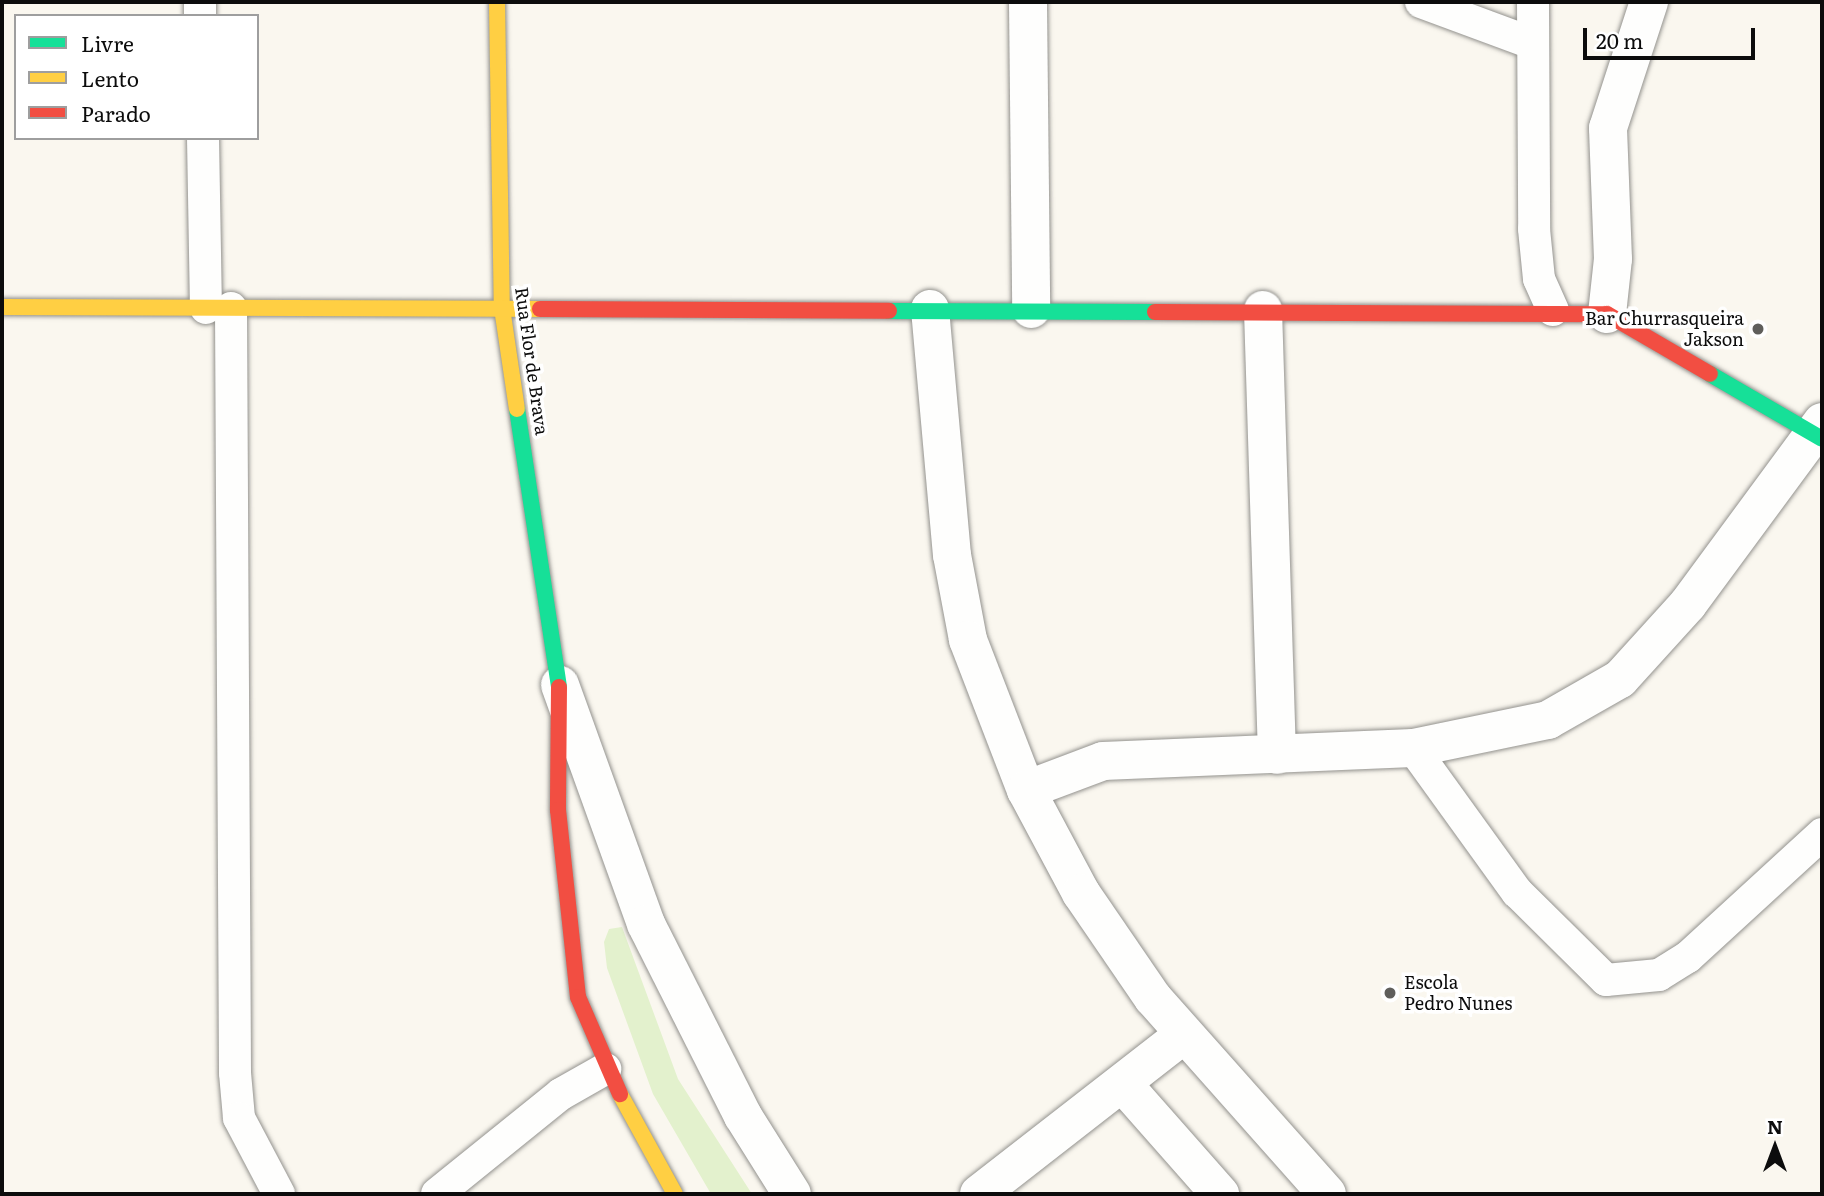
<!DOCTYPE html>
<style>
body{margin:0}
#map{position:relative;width:1824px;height:1196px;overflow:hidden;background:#faf7ef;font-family:Literata,serif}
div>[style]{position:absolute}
.green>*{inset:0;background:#e3f1cd}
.roads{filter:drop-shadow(0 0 2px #93928e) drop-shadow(0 0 2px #93928e)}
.lane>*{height:32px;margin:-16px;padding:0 16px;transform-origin:16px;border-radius:16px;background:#fefefd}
.street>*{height:38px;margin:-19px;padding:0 19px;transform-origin:19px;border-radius:19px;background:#fefefd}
.fast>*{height:16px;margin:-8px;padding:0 8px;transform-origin:8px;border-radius:8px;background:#16e098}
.slow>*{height:16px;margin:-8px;padding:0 8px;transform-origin:8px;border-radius:8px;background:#ffcf43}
.jam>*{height:16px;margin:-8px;padding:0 8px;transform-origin:8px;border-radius:8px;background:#f24e42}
.dots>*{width:19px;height:19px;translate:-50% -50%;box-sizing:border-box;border:4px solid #fff;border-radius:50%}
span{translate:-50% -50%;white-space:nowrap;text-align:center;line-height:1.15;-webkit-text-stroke:7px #fff;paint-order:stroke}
.poi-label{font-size:18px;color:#0c0c0c}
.right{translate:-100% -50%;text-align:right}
.left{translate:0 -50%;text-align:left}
.street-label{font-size:18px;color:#0c0c0c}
.frame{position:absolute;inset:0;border:4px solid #0c0c0c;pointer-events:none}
.legend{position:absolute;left:14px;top:14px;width:245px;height:126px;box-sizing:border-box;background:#fff;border:2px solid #9e9e9e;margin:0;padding:9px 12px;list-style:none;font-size:21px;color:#0c0c0c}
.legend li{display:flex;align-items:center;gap:14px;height:35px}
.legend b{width:35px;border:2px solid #9e9e9e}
.north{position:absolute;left:1740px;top:1112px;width:70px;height:70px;-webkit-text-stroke:5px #fff;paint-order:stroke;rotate:0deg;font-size:19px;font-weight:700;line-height:28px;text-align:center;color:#0c0c0c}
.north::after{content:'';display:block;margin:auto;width:24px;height:32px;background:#0c0c0c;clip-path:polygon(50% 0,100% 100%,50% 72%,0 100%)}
.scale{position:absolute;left:1583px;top:28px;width:172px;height:32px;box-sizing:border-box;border:4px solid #0c0c0c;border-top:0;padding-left:9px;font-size:21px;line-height:24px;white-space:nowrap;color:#0c0c0c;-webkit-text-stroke:5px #fff;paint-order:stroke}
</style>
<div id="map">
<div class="green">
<div style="clip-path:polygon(622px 927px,678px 1079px,752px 1194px,711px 1194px,653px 1094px,607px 968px,604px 942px,609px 929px)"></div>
</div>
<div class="roads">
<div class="lane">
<div style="left:200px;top:2px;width:14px;rotate:90deg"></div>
<div style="left:1421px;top:2px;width:115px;rotate:20.3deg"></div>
<div style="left:1533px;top:2px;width:227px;rotate:89.7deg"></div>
<div style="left:1534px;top:229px;width:50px;rotate:84.3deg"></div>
<div style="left:1539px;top:279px;width:34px;rotate:66deg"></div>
<div style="left:203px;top:138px;width:170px;rotate:89deg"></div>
<div style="left:231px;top:308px;width:765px;rotate:89.7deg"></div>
<div style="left:235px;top:1073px;width:45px;rotate:84.9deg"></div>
<div style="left:239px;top:1118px;width:86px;rotate:62.2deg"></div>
<div style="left:1413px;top:748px;width:178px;rotate:54.2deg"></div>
<div style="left:1517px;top:892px;width:125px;rotate:44.7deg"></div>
<div style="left:1606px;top:980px;width:53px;rotate:-5.4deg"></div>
<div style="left:1659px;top:975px;width:34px;rotate:-32deg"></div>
<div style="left:1688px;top:957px;width:182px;rotate:-42.5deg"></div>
<div style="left:437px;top:1194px;width:159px;rotate:-38.9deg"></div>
<div style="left:561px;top:1094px;width:51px;rotate:-29.6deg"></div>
</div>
<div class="street">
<div style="left:1028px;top:2px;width:307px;rotate:89.4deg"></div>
<div style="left:930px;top:309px;width:247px;rotate:84.9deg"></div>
<div style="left:952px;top:555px;width:86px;rotate:79.3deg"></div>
<div style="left:968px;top:640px;width:161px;rotate:68.9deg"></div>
<div style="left:1026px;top:790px;width:117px;rotate:61.9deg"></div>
<div style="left:1081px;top:893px;width:127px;rotate:55.6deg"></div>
<div style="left:1153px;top:998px;width:262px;rotate:48.4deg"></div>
<div style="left:1263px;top:310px;width:445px;rotate:88.2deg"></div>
<div style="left:1607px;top:314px;width:55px;rotate:-83.8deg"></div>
<div style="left:1613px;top:259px;width:131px;rotate:-92.2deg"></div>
<div style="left:1608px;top:128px;width:133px;rotate:-72deg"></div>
<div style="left:560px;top:685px;width:254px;rotate:70.2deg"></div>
<div style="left:646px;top:924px;width:215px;rotate:63.2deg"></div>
<div style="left:743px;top:1116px;width:92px;rotate:57.9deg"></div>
<div style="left:1026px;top:790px;width:82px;rotate:-20.6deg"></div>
<div style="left:1103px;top:761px;width:310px;rotate:-2.4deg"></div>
<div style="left:1413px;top:748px;width:138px;rotate:-11.7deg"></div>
<div style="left:1548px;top:720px;width:83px;rotate:-29.7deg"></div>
<div style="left:1620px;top:679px;width:101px;rotate:-47.8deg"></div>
<div style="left:1688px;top:604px;width:226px;rotate:-53.6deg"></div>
<div style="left:1123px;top:1084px;width:147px;rotate:48.6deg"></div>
<div style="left:979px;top:1194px;width:257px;rotate:-37.9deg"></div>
</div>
<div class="fast">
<div style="left:889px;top:311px;width:266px;rotate:0.2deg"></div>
<div style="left:1710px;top:374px;width:129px;rotate:30.1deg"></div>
<div style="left:517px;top:409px;width:281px;rotate:81.4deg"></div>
</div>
<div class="slow">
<div style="left:497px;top:2px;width:306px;rotate:89.1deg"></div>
<div style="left:502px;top:308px;width:102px;rotate:81.6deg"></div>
<div style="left:2px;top:307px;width:538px;rotate:0.21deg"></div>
<div style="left:620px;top:1094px;width:114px;rotate:61.2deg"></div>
</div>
<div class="jam">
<div style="left:540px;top:309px;width:349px;rotate:0.3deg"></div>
<div style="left:1155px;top:312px;width:452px;rotate:0.3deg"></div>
<div style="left:1607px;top:314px;width:119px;rotate:30.2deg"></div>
<div style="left:559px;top:687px;width:123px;rotate:90.5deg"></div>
<div style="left:558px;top:810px;width:188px;rotate:83.9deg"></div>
<div style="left:578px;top:997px;width:106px;rotate:66.6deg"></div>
</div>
</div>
<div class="dots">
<div style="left:1758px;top:329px;background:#5f5e5b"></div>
<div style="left:1390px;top:993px;background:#5f5e5b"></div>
</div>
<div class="poi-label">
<span class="right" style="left:1744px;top:329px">Bar Churrasqueira<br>Jakson</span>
<span class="left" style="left:1404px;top:993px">Escola<br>Pedro Nunes</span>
</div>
<div class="street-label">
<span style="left:532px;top:361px;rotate:82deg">Rua Flor de Brava</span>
</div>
<div class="frame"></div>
<ul class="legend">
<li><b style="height:9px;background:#16e098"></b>Livre</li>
<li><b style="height:9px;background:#ffcf43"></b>Lento</li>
<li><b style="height:9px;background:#f24e42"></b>Parado</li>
</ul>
<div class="north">N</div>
<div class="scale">20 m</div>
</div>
